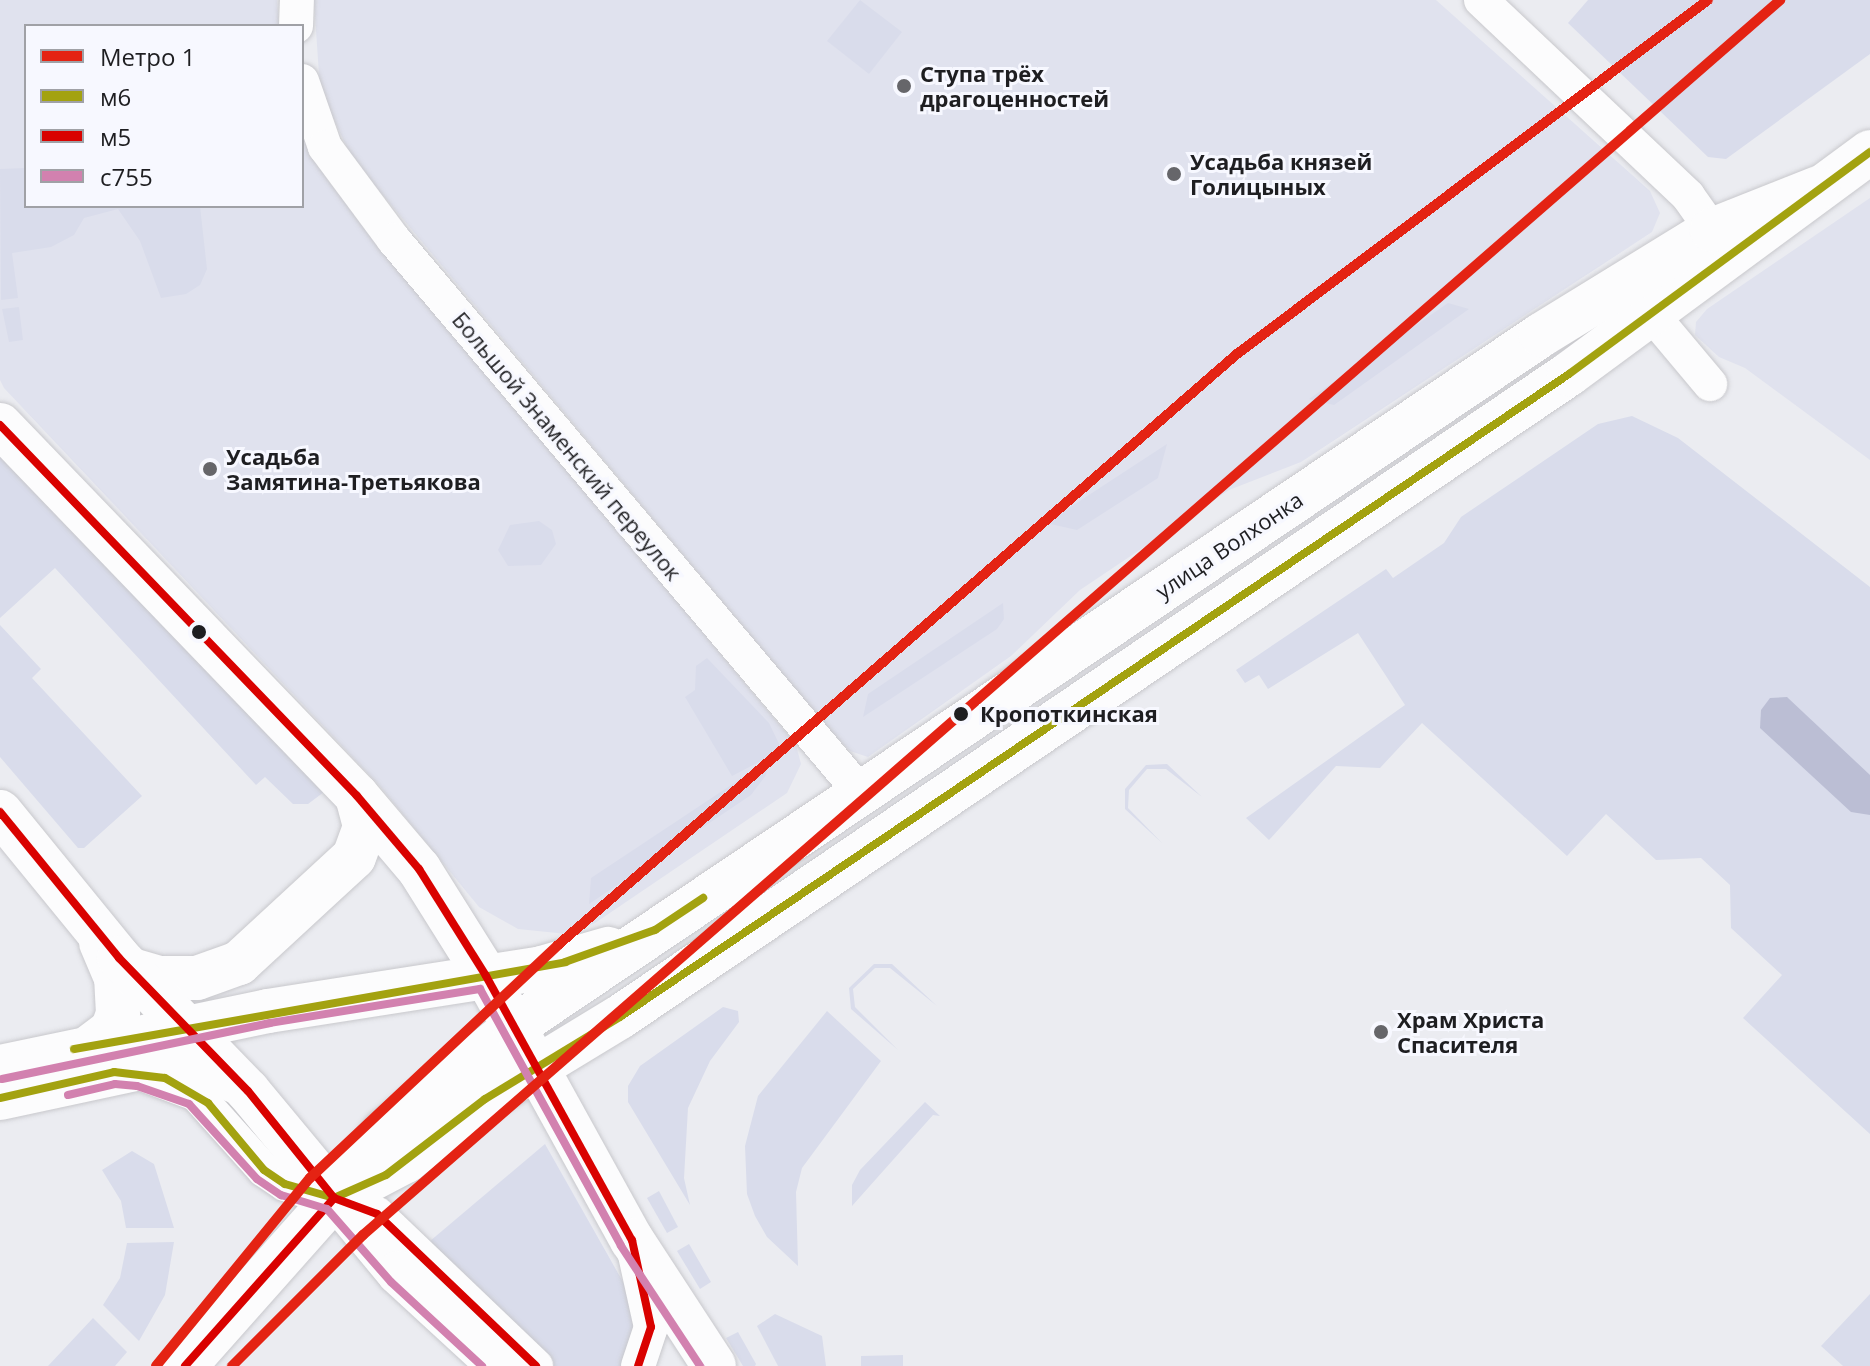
<!DOCTYPE html>
<meta charset="utf-8">
<style>
body{margin:0}
#map{position:relative;width:1870px;height:1366px;overflow:hidden;background:#ebecf1;font-family:"Open Sans",sans-serif}
div>[style]{position:absolute}
.built>*{inset:0;background:#e0e2ee}
.green>*{inset:0;background:#d9dceb}
.water>*{inset:0;background:#bbbed4}
.roads{filter:drop-shadow(0 0 2px #c8c8cc) drop-shadow(0 0 2px #c8c8cc)}
.minor>*{height:34px;margin:-17px;padding:0 17px;transform-origin:17px;border-radius:17px;background:#fcfcfd}
.tertiary>*{height:44px;margin:-22px;padding:0 22px;transform-origin:22px;border-radius:22px;background:#fcfcfd}
.secondary>*{height:44px;margin:-22px;padding:0 22px;transform-origin:22px;border-radius:22px;background:#fcfcfd}
.bus-1>*{height:8px;margin:-4px;padding:0 4px;transform-origin:4px;border-radius:4px;background:#a3a210}
.bus-2>*{height:8px;margin:-4px;padding:0 4px;transform-origin:4px;border-radius:4px;background:#d90200}
.bus-3>*{height:8px;margin:-4px;padding:0 4px;transform-origin:4px;border-radius:4px;background:#d281af}
.metro-1>*{height:10px;margin:-5px;padding:0 5px;transform-origin:5px;border-radius:5px;background:#e42313}
.dots>*{width:22px;height:22px;translate:-50% -50%;box-sizing:border-box;border:4px solid #f7f8ff;border-radius:50%}
span{translate:-50% -50%;white-space:nowrap;text-align:center;line-height:1.15;-webkit-text-stroke:6px #f7f8ff;paint-order:stroke}
.poi-label{font-size:22px;color:#1e1e21;font-weight:700}
.left{translate:0 -50%;text-align:left}
.street-label{font-size:22px;color:#1e1e21}
.stop-label{font-size:22px;color:#1e1e21;font-weight:700}
.legend{position:absolute;left:24px;top:24px;width:280px;height:184px;box-sizing:border-box;background:#f7f8ff;border:2px solid #a0a1a6;margin:0;padding:10px 14px;list-style:none;font-size:24px;color:#1e1e21}
.legend li{display:flex;align-items:center;gap:16px;height:40px}
.legend b{width:40px;border:2px solid #a0a1a6}
</style>
<div id="map">
<div class="built">
<div style="clip-path:polygon(0 0,277px 0,279px 26px,26px 26px,26px 206px,302px 206px,302px 132px,329px 182px,796px 745px,801px 764px,787px 793px,595px 923px,567px 934px,518px 929px,479px 907px,379px 785px,4px 388px,0 380px)"></div>
<div style="clip-path:polygon(314px 0,1436px 0,1650px 191px,1660px 213px,1652px 232px,1301px 462px,1229px 490px,1080px 590px,1011px 656px,868px 757px,850px 751px,825px 725px,352px 158px,320px 90px)"></div>
<div style="clip-path:polygon(1870px 198px,1870px 460px,1745px 368px,1719px 357px,1695px 335px,1696px 322px,1707px 309px)"></div>
</div>
<div class="green">
<div style="clip-path:polygon(860px 0,902px 32px,869px 74px,827px 41px)"></div>
<div style="clip-path:polygon(1588px 0,1870px 0,1870px 54px,1726px 159px,1708px 157px,1568px 23px)"></div>
<div style="clip-path:polygon(26px 168px,26px 206px,200px 206px,207px 269px,200px 285px,186px 294px,161px 298px,140px 241px,118px 209px,84px 218px,74px 235px,51px 247px,12px 253px,18px 298px,1px 300px,0 169px)"></div>
<div style="clip-path:polygon(1448px 303px,1469px 309px,1334px 405px,1309px 399px)"></div>
<div style="clip-path:polygon(19px 307px,23px 340px,9px 342px,2px 309px)"></div>
<div style="clip-path:polygon(1632px 416px,1678px 438px,1870px 587px,1870px 1134px,1743px 1018px,1782px 975px,1731px 928px,1730px 885px,1701px 858px,1656px 860px,1606px 814px,1567px 856px,1422px 723px,1380px 768px,1336px 766px,1269px 840px,1246px 818px,1405px 705px,1358px 633px,1268px 689px,1259px 675px,1245px 683px,1236px 670px,1386px 569px,1393px 578px,1444px 543px,1461px 517px,1598px 424px)"></div>
<div style="clip-path:polygon(1167px 444px,1158px 478px,1077px 530px,1046px 523px)"></div>
<div style="clip-path:polygon(0 450px,324px 792px,308px 804px,293px 804px,265px 777px,256px 785px,55px 568px,0 618px)"></div>
<div style="clip-path:polygon(539px 521px,552px 530px,556px 544px,541px 565px,508px 566px,498px 550px,510px 525px)"></div>
<div style="clip-path:polygon(1003px 603px,1004px 619px,997px 629px,863px 717px,868px 694px)"></div>
<div style="clip-path:polygon(0 625px,41px 669px,32px 678px,142px 796px,84px 848px,78px 848px,0 757px)"></div>
<div style="clip-path:polygon(707px 658px,769px 723px,782px 750px,732px 776px,685px 697px,695px 690px,696px 666px)"></div>
<div style="clip-path:polygon(769px 760px,766px 775px,751px 795px,589px 904px,591px 878px)"></div>
<div style="clip-path:polygon(1167px 764px,1202px 797px,1166px 769px,1147px 769px,1129px 790px,1128px 808px,1162px 843px,1125px 809px,1125px 789px,1146px 765px)"></div>
<div style="clip-path:polygon(874px 964px,892px 964px,937px 1006px,890px 968px,875px 968px,853px 989px,855px 1007px,898px 1050px,851px 1009px,849px 988px)"></div>
<div style="clip-path:polygon(723px 1007px,738px 1011px,739px 1022px,710px 1061px,688px 1108px,684px 1178px,690px 1205px,628px 1102px,628px 1086px,640px 1066px)"></div>
<div style="clip-path:polygon(827px 1011px,881px 1061px,802px 1168px,796px 1192px,798px 1266px,767px 1237px,755px 1216px,747px 1194px,745px 1146px,758px 1096px)"></div>
<div style="clip-path:polygon(925px 1102px,940px 1116px,933px 1115px,852px 1206px,852px 1185px,860px 1170px)"></div>
<div style="clip-path:polygon(545px 1144px,636px 1305px,641px 1320px,621px 1366px,548px 1366px,423px 1247px)"></div>
<div style="clip-path:polygon(132px 1151px,154px 1164px,174px 1228px,126px 1228px,121px 1201px,102px 1170px)"></div>
<div style="clip-path:polygon(659px 1191px,678px 1227px,667px 1233px,647px 1198px)"></div>
<div style="clip-path:polygon(174px 1242px,165px 1295px,139px 1341px,103px 1305px,120px 1278px,127px 1243px)"></div>
<div style="clip-path:polygon(689px 1244px,711px 1282px,700px 1289px,677px 1251px)"></div>
<div style="clip-path:polygon(1870px 1294px,1870px 1366px,1843px 1366px,1821px 1346px)"></div>
<div style="clip-path:polygon(775px 1314px,822px 1336px,826px 1366px,778px 1366px,757px 1326px)"></div>
<div style="clip-path:polygon(93px 1318px,127px 1352px,115px 1366px,48px 1366px)"></div>
<div style="clip-path:polygon(738px 1332px,756px 1364px,755px 1366px,743px 1366px,726px 1338px)"></div>
<div style="clip-path:polygon(903px 1355px,903px 1366px,861px 1366px,861px 1356px)"></div>
</div>
<div class="water">
<div style="clip-path:polygon(1787px 697px,1870px 775px,1870px 815px,1851px 812px,1760px 728px,1761px 710px,1770px 698px)"></div>
</div>
<div class="roads">
<div class="minor">
<div style="left:1481px;top:0;width:285px;rotate:43.4deg"></div>
<div style="left:1688px;top:196px;width:42px;rotate:54.8deg"></div>
<div style="left:296px;top:26px;width:26px;rotate:-88deg"></div>
<div style="left:302px;top:81px;width:70px;rotate:70.8deg"></div>
<div style="left:325px;top:147px;width:116px;rotate:53.4deg"></div>
<div style="left:394px;top:240px;width:724px;rotate:49.82deg"></div>
<div style="left:1653px;top:316px;width:89px;rotate:50deg"></div>
<div style="left:145px;top:1075px;width:54px;rotate:20.4deg"></div>
<div style="left:196px;top:1094px;width:102px;rotate:48.2deg"></div>
<div style="left:264px;top:1170px;width:25px;rotate:34deg"></div>
<div style="left:285px;top:1184px;width:97px;rotate:18.1deg"></div>
<div style="left:377px;top:1214px;width:220px;rotate:43.7deg"></div>
<div style="left:635px;top:1255px;width:74px;rotate:77.5deg"></div>
<div style="left:651px;top:1327px;width:41px;rotate:108.4deg"></div>
</div>
<div class="tertiary">
<div style="left:128px;top:969px;width:33px;rotate:16deg"></div>
<div style="left:160px;top:978px;width:37px"></div>
<div style="left:197px;top:978px;width:45px;rotate:-19.7deg"></div>
<div style="left:239px;top:963px;width:156px;rotate:-42.7deg"></div>
<div style="left:354px;top:857px;width:33px;rotate:-70deg"></div>
<div style="left:365px;top:826px;width:31px;rotate:-105deg"></div>
<div style="left:92px;top:1045px;width:25px;rotate:-37deg"></div>
<div style="left:112px;top:1030px;width:17px;rotate:-69deg"></div>
<div style="left:118px;top:1014px;width:36px;rotate:-93deg"></div>
<div style="left:116px;top:978px;width:38px;rotate:-113deg"></div>
</div>
<div class="secondary">
<div style="left:0;top:425px;width:515px;rotate:46.1deg"></div>
<div style="left:357px;top:796px;width:96px;rotate:49.7deg"></div>
<div style="left:419px;top:869px;width:126px;rotate:57.9deg"></div>
<div style="left:486px;top:976px;width:302px;rotate:61.1deg"></div>
<div style="left:632px;top:1240px;width:150px;rotate:56.9deg"></div>
<div style="left:0;top:812px;width:188px;rotate:50.8deg"></div>
<div style="left:119px;top:958px;width:185px;rotate:45.9deg"></div>
<div style="left:248px;top:1091px;width:236px;rotate:50.3deg"></div>
<div style="left:399px;top:1273px;width:137px;rotate:42.6deg"></div>
<div style="left:0;top:1067px;width:274px;rotate:-11.8deg"></div>
<div style="left:268px;top:1011px;width:277px;rotate:-8.9deg"></div>
<div style="left:542px;top:968px;width:69px;rotate:-16.1deg"></div>
<div style="left:0;top:1098px;width:167px;rotate:-12.1deg"></div>
<div style="left:163px;top:1063px;width:47px;rotate:7.3deg"></div>
<div style="left:210px;top:1069px;width:28px;rotate:26deg"></div>
<div style="left:337px;top:1197px;width:78px;rotate:-27.6deg"></div>
<div style="left:406px;top:1161px;width:100px;rotate:-38.1deg"></div>
<div style="left:485px;top:1099px;width:158px;rotate:-31.3deg"></div>
<div style="left:620px;top:1017px;width:1146px;rotate:-34.12deg"></div>
<div style="left:1569px;top:374px;width:374px;rotate:-36.4deg"></div>
<div style="left:185px;top:1366px;width:225px;rotate:-48.4deg"></div>
<div style="left:334px;top:1198px;width:83px;rotate:-52.9deg"></div>
<div style="left:384px;top:1132px;width:167px;rotate:-38.9deg"></div>
<div style="left:514px;top:1027px;width:1238px;rotate:-33.97deg"></div>
<div style="left:1541px;top:335px;width:201px;rotate:-31.6deg"></div>
<div style="left:1712px;top:230px;width:114px;rotate:-21.6deg"></div>
</div>
</div>
<div class="bus-1">
<div style="left:74px;top:1049px;width:499px;rotate:-10deg"></div>
<div style="left:565px;top:962px;width:96px;rotate:-19.6deg"></div>
<div style="left:655px;top:930px;width:58px;rotate:-33.7deg"></div>
<div style="left:0;top:1098px;width:117px;rotate:-12.8deg"></div>
<div style="left:114px;top:1072px;width:51px;rotate:6.7deg"></div>
<div style="left:165px;top:1078px;width:50px;rotate:30.2deg"></div>
<div style="left:208px;top:1103px;width:87px;rotate:50.1deg"></div>
<div style="left:264px;top:1170px;width:25px;rotate:34deg"></div>
<div style="left:285px;top:1184px;width:51px;rotate:15.9deg"></div>
<div style="left:334px;top:1198px;width:57px;rotate:-23.9deg"></div>
<div style="left:386px;top:1175px;width:125px;rotate:-37.5deg"></div>
<div style="left:485px;top:1099px;width:158px;rotate:-31.3deg"></div>
<div style="left:620px;top:1017px;width:1146px;rotate:-34.12deg"></div>
<div style="left:1569px;top:374px;width:374px;rotate:-36.4deg"></div>
</div>
<div class="bus-2">
<div style="left:0;top:425px;width:515px;rotate:46.1deg"></div>
<div style="left:357px;top:796px;width:96px;rotate:49.7deg"></div>
<div style="left:419px;top:869px;width:126px;rotate:57.9deg"></div>
<div style="left:486px;top:976px;width:302px;rotate:61.1deg"></div>
<div style="left:632px;top:1240px;width:89px;rotate:77.7deg"></div>
<div style="left:651px;top:1327px;width:41px;rotate:108.4deg"></div>
<div style="left:0;top:812px;width:188px;rotate:50.8deg"></div>
<div style="left:119px;top:958px;width:185px;rotate:45.9deg"></div>
<div style="left:248px;top:1091px;width:137px;rotate:51.2deg"></div>
<div style="left:334px;top:1198px;width:46px;rotate:20.4deg"></div>
<div style="left:377px;top:1214px;width:220px;rotate:43.7deg"></div>
<div style="left:185px;top:1366px;width:225px;rotate:-48.4deg"></div>
</div>
<div class="bus-3">
<div style="left:2px;top:1079px;width:274px;rotate:-11.8deg"></div>
<div style="left:270px;top:1023px;width:213px;rotate:-9.2deg"></div>
<div style="left:480px;top:989px;width:293px;rotate:61.2deg"></div>
<div style="left:621px;top:1246px;width:144px;rotate:56.6deg"></div>
<div style="left:68px;top:1095px;width:48px;rotate:-13.2deg"></div>
<div style="left:115px;top:1084px;width:22px;rotate:5deg"></div>
<div style="left:137px;top:1086px;width:55px;rotate:19.1deg"></div>
<div style="left:189px;top:1104px;width:101px;rotate:47.8deg"></div>
<div style="left:257px;top:1179px;width:29px;rotate:34deg"></div>
<div style="left:281px;top:1195px;width:48px;rotate:16.9deg"></div>
<div style="left:327px;top:1209px;width:97px;rotate:48.8deg"></div>
<div style="left:391px;top:1282px;width:124px;rotate:42.7deg"></div>
</div>
<div class="metro-1">
<div style="left:156px;top:1366px;width:243px;rotate:-50.7deg"></div>
<div style="left:310px;top:1178px;width:340px;rotate:-43.2deg"></div>
<div style="left:558px;top:945px;width:900px;rotate:-41.04deg"></div>
<div style="left:1237px;top:354px;width:589px;rotate:-36.93deg"></div>
<div style="left:232px;top:1366px;width:185px;rotate:-45deg"></div>
<div style="left:363px;top:1235px;width:1880px;rotate:-41.07deg"></div>
</div>
<div class="dots">
<div style="left:904px;top:86px;background:#66666a"></div>
<div style="left:1174px;top:174px;background:#66666a"></div>
<div style="left:210px;top:469px;background:#66666a"></div>
<div style="left:199px;top:632px;background:#1e1e21"></div>
<div style="left:961px;top:714px;background:#1e1e21"></div>
<div style="left:1381px;top:1032px;background:#66666a"></div>
</div>
<div class="poi-label">
<span class="left" style="left:920px;top:86px">Ступа трёх<br>драгоценностей</span>
<span class="left" style="left:1190px;top:174px">Усадьба князей<br>Голицыных</span>
<span class="left" style="left:226px;top:469px">Усадьба<br>Замятина-Третьякова</span>
<span class="left" style="left:1397px;top:1032px">Храм Христа<br>Спасителя</span>
</div>
<div class="street-label">
<span style="left:567px;top:446px;rotate:50deg">Большой Знаменский переулок</span>
<span style="left:1229px;top:545px;rotate:-34deg">улица Волхонка</span>
</div>
<div class="stop-label">
<span class="left" style="left:980px;top:714px">Кропоткинская</span>
</div>
<ul class="legend">
<li><b style="height:10px;background:#e42313"></b>Метро 1</li>
<li><b style="height:10px;background:#a3a210"></b>м6</li>
<li><b style="height:10px;background:#d90200"></b>м5</li>
<li><b style="height:10px;background:#d281af"></b>с755</li>
</ul>
</div>
